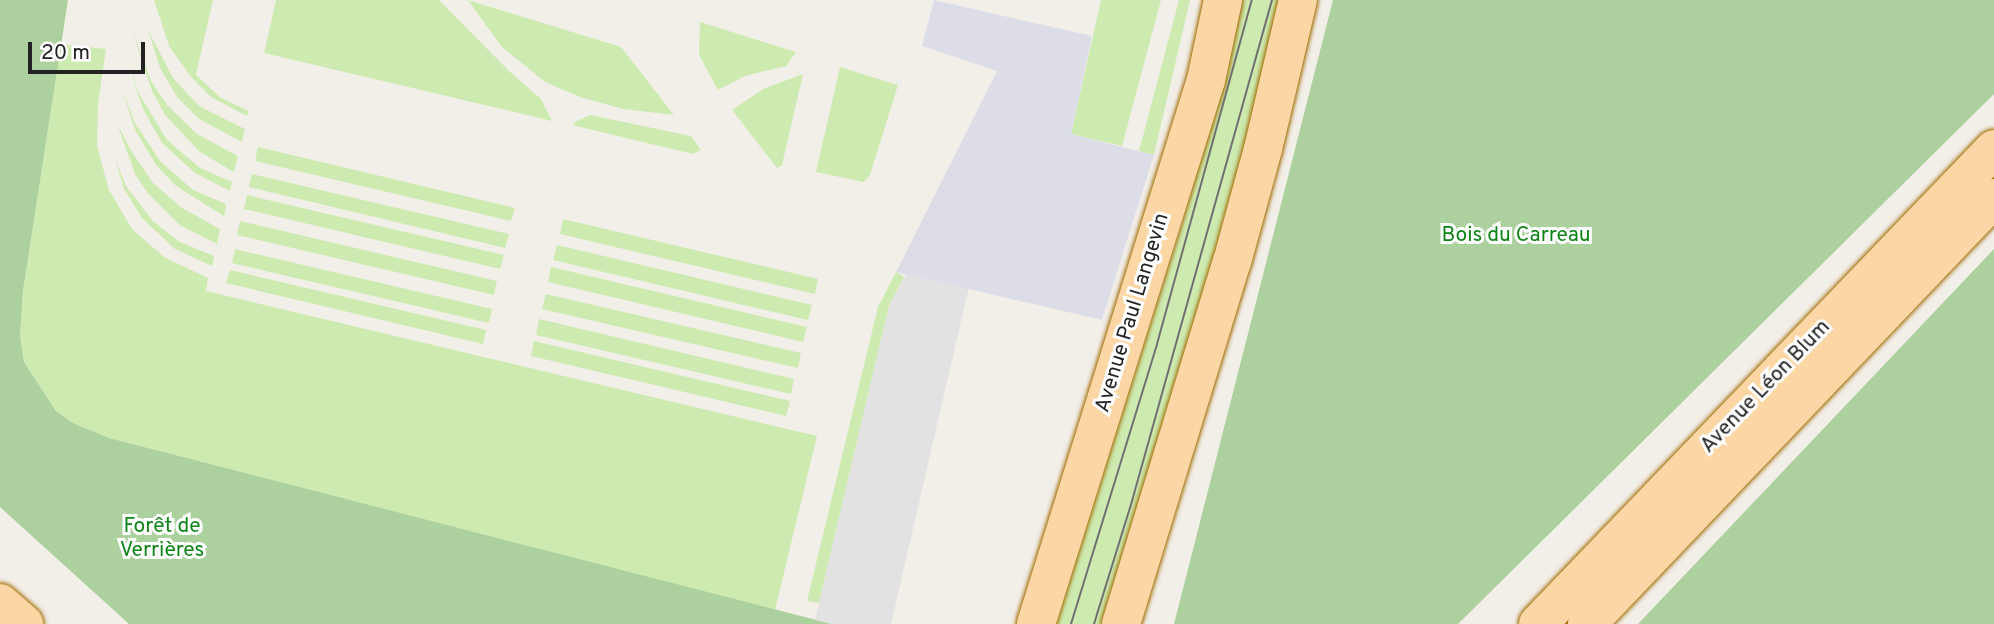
<!DOCTYPE html>
<meta charset="utf-8">
<style>
body{margin:0}
#map{position:relative;width:1994px;height:624px;overflow:hidden;background:#f2efe9;font-family:Overpass,sans-serif}
div>[style]{position:absolute}
.grass>*{inset:0;background:#cdebb0}
.forest>*{inset:0;background:#add19e}
.parking>*{inset:0;background:#e2e2e2}
.plaza>*{inset:0;background:#dddde8}
.roads{filter:drop-shadow(0 0 2px #a06b00) drop-shadow(0 0 2px #a06b00)}
.major>*{height:38px;margin:-19px;padding:0 19px;transform-origin:19px;border-radius:19px;background:#fcd6a4}
.tram>*{height:2px;margin:-1px;padding:0 1px;transform-origin:1px;border-radius:1px;background:#707070}
span{translate:-50% -50%;white-space:nowrap;text-align:center;line-height:1.15;-webkit-text-stroke:6px #fff;paint-order:stroke}
.park-label{font-size:21px;color:#0c8416}
.street-label{font-size:21px;color:#222}
.scale{position:absolute;left:28px;top:42px;width:117px;height:32px;box-sizing:border-box;border:4px solid #222;border-top:0;padding-left:9px;font-size:21px;line-height:24px;white-space:nowrap;color:#222;-webkit-text-stroke:5px #fff;paint-order:stroke}
</style>
<div id="map">
<div class="grass">
<div style="clip-path:polygon(139px 0,149px 32px,173px 78px,199px 106px,245px 129px,242px 142px,199px 119px,177px 97px,160px 68px)"></div>
<div style="clip-path:polygon(154px 0,213px 0,196px 75px,221px 98px,249px 111px,247px 116px,211px 97px,191px 77px,169px 46px)"></div>
<div style="clip-path:polygon(276px 0,439px 0,508px 70px,541px 99px,552px 121px,264px 53px)"></div>
<div style="clip-path:polygon(468px 0,621px 47px,674px 115px,623px 109px,580px 97px,545px 82px,501px 46px)"></div>
<div style="clip-path:polygon(1101px 0,1161px 0,1122px 146px,1071px 134px)"></div>
<div style="clip-path:polygon(1179px 0,1190px 0,1154px 155px,1139px 151px)"></div>
<div style="clip-path:polygon(1243px 0,1286px 0,1261px 107px,1109px 624px,1056px 624px,1181px 228px,1221px 93px)"></div>
<div style="clip-path:polygon(700px 22px,796px 52px,786px 66px,745px 76px,718px 90px,699px 55px)"></div>
<div style="clip-path:polygon(131px 28px,151px 81px,167px 105px,197px 134px,238px 156px,234px 172px,200px 152px,165px 115px,152px 91px)"></div>
<div style="clip-path:polygon(61px 44px,106px 49px,98px 104px,97px 146px,109px 190px,132px 229px,164px 257px,208px 278px,206px 291px,817px 436px,775px 610px,109px 438px,73px 423px,56px 411px,24px 362px,20px 336px,23px 291px)"></div>
<div style="clip-path:polygon(128px 57px,138px 92px,167px 140px,200px 168px,232px 182px,230px 191px,195px 173px,162px 143px,144px 111px,137px 92px)"></div>
<div style="clip-path:polygon(840px 67px,898px 85px,870px 175px,864px 182px,816px 172px)"></div>
<div style="clip-path:polygon(803px 74px,782px 165px,777px 168px,732px 110px,763px 89px)"></div>
<div style="clip-path:polygon(122px 89px,135px 123px,161px 162px,193px 190px,226px 204px,224px 216px,176px 186px,156px 165px,135px 130px)"></div>
<div style="clip-path:polygon(590px 115px,691px 136px,701px 150px,693px 154px,576px 126px,573px 123px)"></div>
<div style="clip-path:polygon(117px 123px,130px 149px,153px 183px,182px 208px,220px 229px,217px 244px,181px 226px,146px 191px,135px 174px)"></div>
<div style="clip-path:polygon(258px 147px,515px 208px,511px 221px,255px 161px)"></div>
<div style="clip-path:polygon(115px 159px,126px 186px,153px 221px,178px 241px,214px 256px,212px 266px,175px 249px,142px 218px,124px 189px)"></div>
<div style="clip-path:polygon(252px 174px,509px 234px,505px 248px,249px 187px)"></div>
<div style="clip-path:polygon(247px 195px,504px 255px,500px 269px,244px 209px)"></div>
<div style="clip-path:polygon(563px 219px,818px 279px,815px 294px,560px 234px)"></div>
<div style="clip-path:polygon(240px 221px,497px 281px,494px 295px,237px 235px)"></div>
<div style="clip-path:polygon(557px 245px,812px 305px,808px 320px,553px 260px)"></div>
<div style="clip-path:polygon(235px 249px,492px 309px,489px 323px,232px 263px)"></div>
<div style="clip-path:polygon(551px 267px,807px 327px,803px 342px,548px 282px)"></div>
<div style="clip-path:polygon(230px 270px,486px 330px,483px 344px,226px 283px)"></div>
<div style="clip-path:polygon(896px 272px,904px 277px,889px 306px,819px 603px,807px 601px,878px 307px)"></div>
<div style="clip-path:polygon(546px 294px,801px 353px,798px 368px,542px 309px)"></div>
<div style="clip-path:polygon(539px 319px,794px 379px,791px 394px,536px 335px)"></div>
<div style="clip-path:polygon(534px 341px,790px 401px,786px 416px,531px 356px)"></div>
</div>
<div class="forest">
<div style="clip-path:polygon(0 0,68px 0,23px 291px,20px 336px,24px 362px,56px 411px,73px 423px,109px 438px,832px 624px,129px 624px,0 507px)"></div>
<div style="clip-path:polygon(1333px 0,1994px 0,1994px 94px,1458px 624px,1174px 624px)"></div>
<div style="clip-path:polygon(1994px 249px,1994px 624px,1638px 624px)"></div>
</div>
<div class="parking">
<div style="clip-path:polygon(906px 274px,969px 287px,891px 624px,832px 624px,815px 620px,889px 306px)"></div>
</div>
<div class="plaza">
<div style="clip-path:polygon(934px 0,1092px 36px,1071px 134px,1154px 155px,1102px 320px,896px 272px,997px 71px,922px 46px)"></div>
</div>
<div class="roads">
<div class="major">
<div style="left:0;top:603px;width:32px;rotate:41deg"></div>
<div style="left:1036px;top:624px;width:570px;rotate:-72.65deg"></div>
<div style="left:1206px;top:80px;width:82px;rotate:-78deg"></div>
<div style="left:1121px;top:624px;width:379px;rotate:-73deg"></div>
<div style="left:1232px;top:262px;width:117px;rotate:-74.7deg"></div>
<div style="left:1263px;top:149px;width:153px;rotate:-76.8deg"></div>
<div style="left:1538px;top:624px;width:658px;rotate:-46.17deg"></div>
<div style="left:1587px;top:624px;width:589px;rotate:-46.31deg"></div>
</div>
</div>
<div class="tram">
<div style="left:1071px;top:624px;width:293px;rotate:-72.9deg"></div>
<div style="left:1157px;top:344px;width:357px;rotate:-74.6deg"></div>
<div style="left:1094px;top:624px;width:129px;rotate:-72.8deg"></div>
<div style="left:1132px;top:501px;width:520px;rotate:-74.39deg"></div>
</div>
<div class="park-label">
<span style="left:1516px;top:236px">Bois du Carreau</span>
<span style="left:162px;top:539px">Forêt de<br>Verrières</span>
</div>
<div class="street-label">
<span style="left:1133px;top:313px;rotate:-73deg">Avenue Paul Langevin</span>
<span style="left:1766px;top:387px;rotate:-46deg">Avenue Léon Blum</span>
</div>
<div class="scale">20 m</div>
</div>
